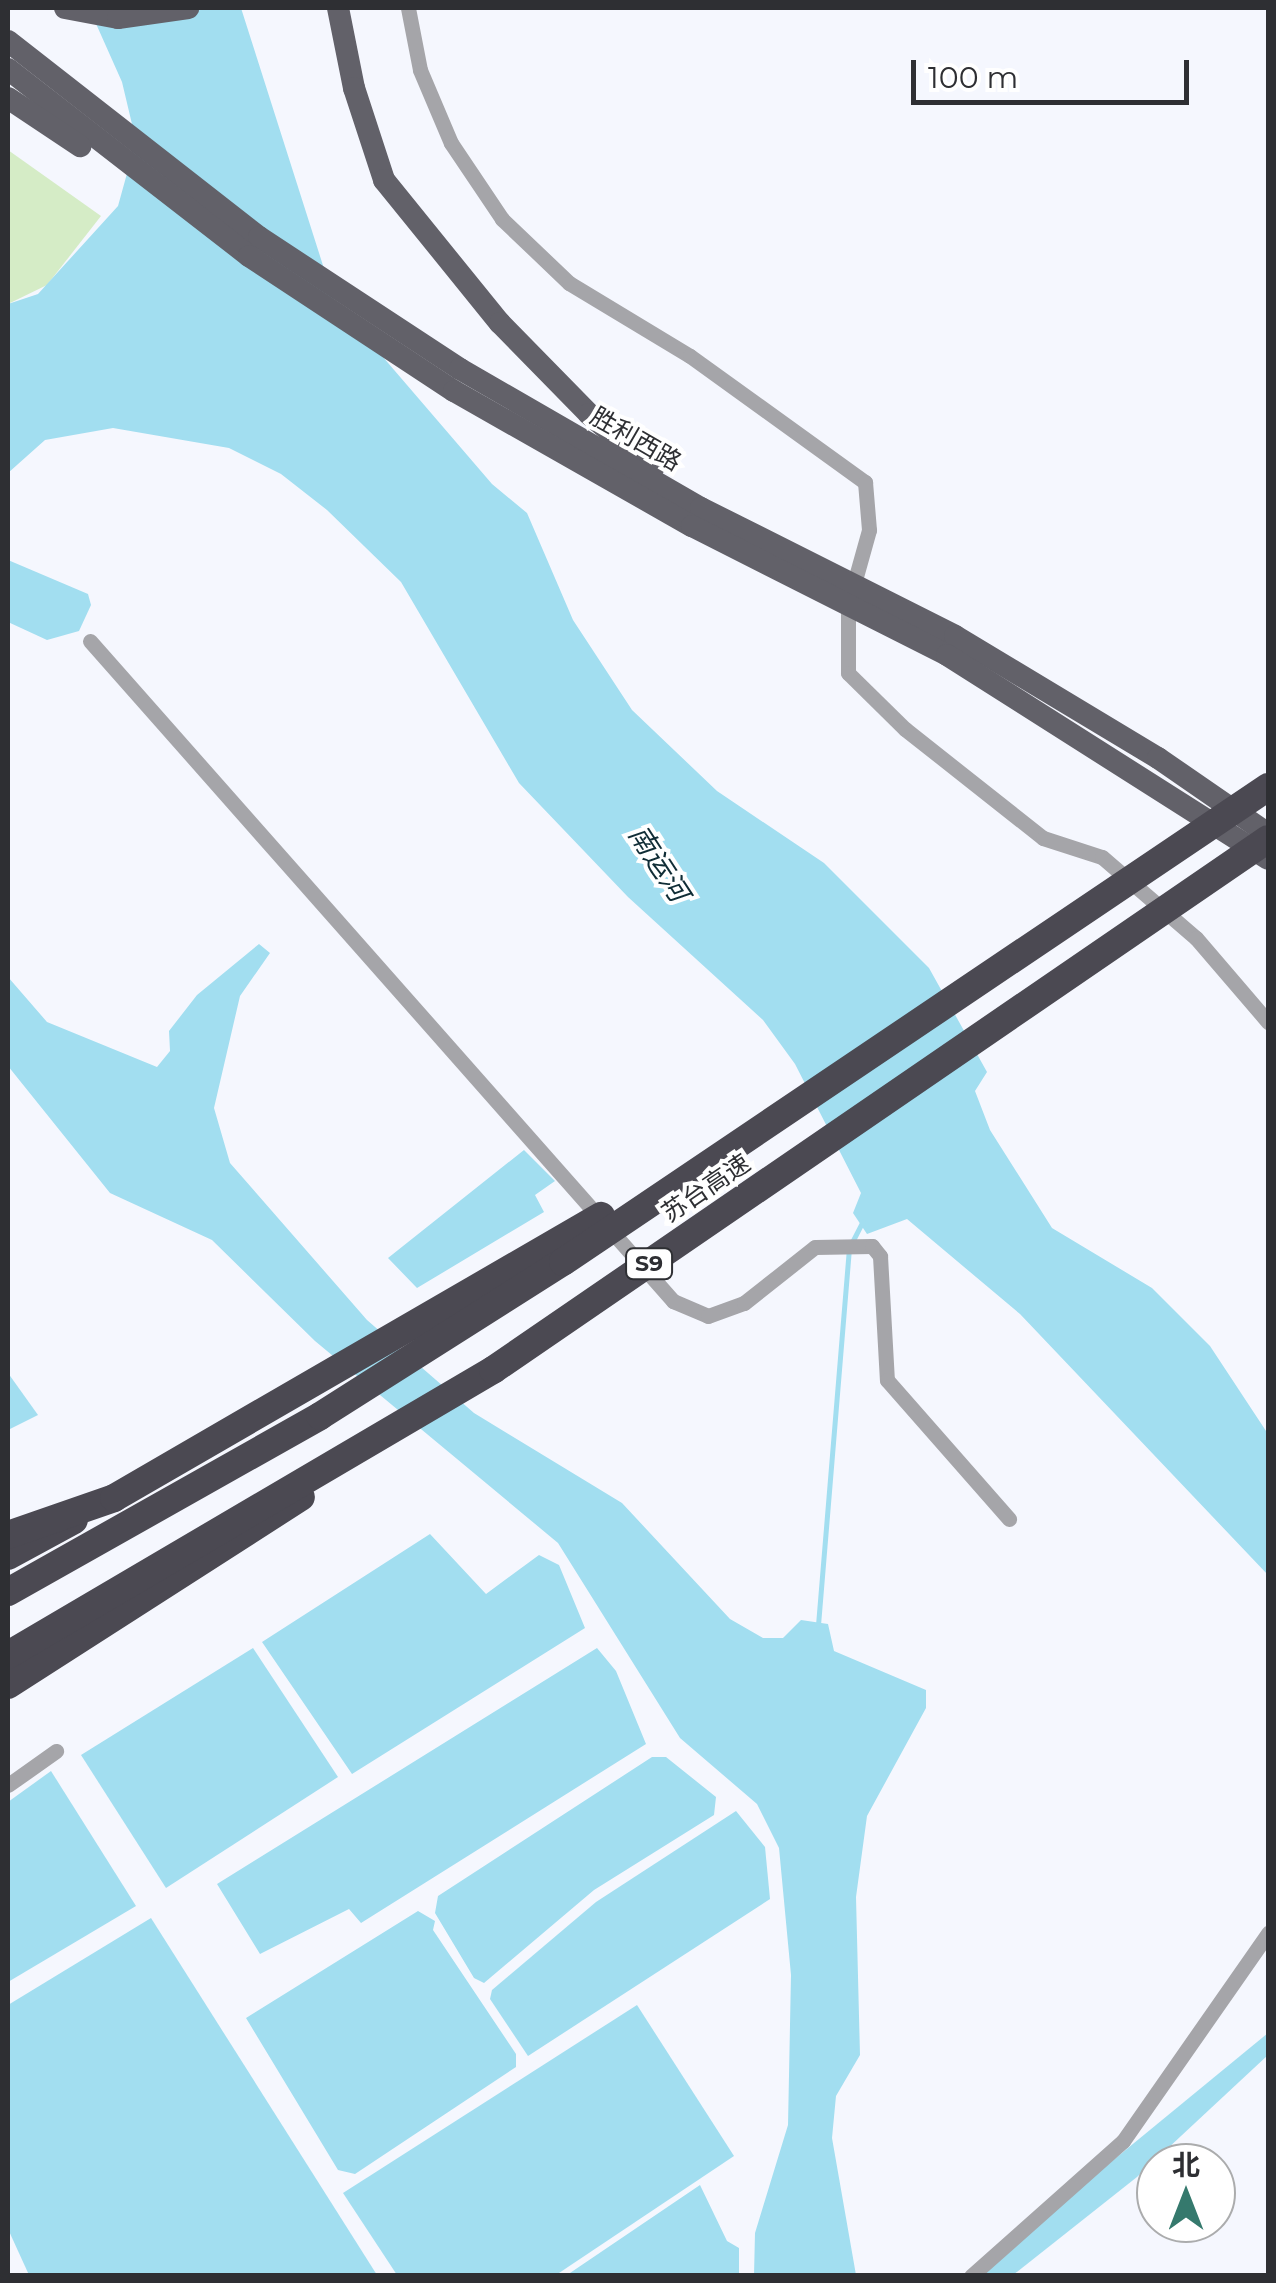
<!DOCTYPE html>
<meta charset="utf-8">
<style>
body{margin:0}
#map{position:relative;width:1276px;height:2283px;overflow:hidden;background:#f5f7fe;font-family:Montserrat,"Noto Sans SC",sans-serif}
div>[style]{position:absolute}
.green>*{inset:0;background:#d5ecc6}
.water>*{inset:0;background:#a2def0}
.stream>*{height:5px;margin:-2.5px;padding:0 2.5px;transform-origin:2.5px;border-radius:2.5px;background:#a2def0}
.street>*{height:15px;margin:-7.5px;padding:0 7.5px;transform-origin:7.5px;border-radius:7.5px;background:#a5a5a9}
.primary>*{height:22px;margin:-11px;padding:0 11px;transform-origin:11px;border-radius:11px;background:#626169}
.highway>*{height:28px;margin:-14px;padding:0 14px;transform-origin:14px;border-radius:14px;background:#4b4952}
.highway-bridge>*{height:28px;margin:-14px;padding:0 14px;transform-origin:14px;border-radius:14px;background:#4b4952}
span{translate:-50% -50%;white-space:nowrap;text-align:center;line-height:1.15;-webkit-text-stroke:8px #fff;paint-order:stroke}
.shield-label span{padding:2px 8px;background:#fff;border:2px solid;border-radius:8px;-webkit-text-stroke-width:0}
.shield-label{font-size:22px;color:#2e2f33;font-weight:700}
.street-label{font-size:25px;color:#2e2f33}
.water-label{font-size:28px;color:#102d36;font-style:italic}
.frame{position:absolute;inset:0;border:10px solid #2e2f33;pointer-events:none}
.north{position:absolute;left:1136px;top:2143px;width:100px;height:100px;box-sizing:border-box;background:#fff;border:2px solid #abacad;border-radius:50%;rotate:0deg;font-size:28px;font-weight:700;line-height:40px;text-align:center;color:#2e2f33}
.north::after{content:'';display:block;margin:auto;width:35px;height:45px;background:#35796d;clip-path:polygon(50% 0,100% 100%,50% 72%,0 100%)}
.scale{position:absolute;left:911px;top:60px;width:278px;height:45px;box-sizing:border-box;border:5px solid #2e2f33;border-top:0;padding-left:12px;font-size:30px;line-height:35px;white-space:nowrap;color:#2e2f33;-webkit-text-stroke:8px #fff;paint-order:stroke}
</style>
<div id="map">
<div class="green">
<div style="clip-path:polygon(8px 150px,101px 216px,47px 285px,8px 304px)"></div>
</div>
<div class="water">
<div style="clip-path:polygon(89px 8px,241px 8px,334px 300px,492px 484px,527px 513px,573px 620px,632px 710px,717px 791px,824px 863px,929px 968px,987px 1072px,975px 1091px,990px 1130px,1052px 1228px,1152px 1288px,1210px 1346px,1268px 1434px,1268px 1575px,1020px 1314px,907px 1219px,867px 1234px,853px 1213px,861px 1193px,795px 1064px,763px 1020px,628px 897px,519px 783px,401px 582px,327px 510px,281px 474px,229px 448px,113px 428px,45px 440px,8px 473px,8px 304px,38px 294px,118px 206px,136px 141px,122px 82px)"></div>
<div style="clip-path:polygon(8px 560px,88px 594px,91px 605px,79px 631px,47px 640px,8px 622px)"></div>
<div style="clip-path:polygon(259px 944px,270px 953px,240px 996px,214px 1108px,230px 1163px,367px 1320px,474px 1413px,622px 1503px,730px 1619px,763px 1638px,783px 1638px,801px 1620px,828px 1624px,834px 1651px,926px 1690px,926px 1708px,867px 1816px,856px 1897px,860px 2055px,836px 2096px,832px 2138px,856px 2275px,754px 2275px,755px 2233px,788px 2125px,791px 1975px,779px 1848px,757px 1804px,680px 1738px,558px 1543px,315px 1341px,212px 1240px,110px 1193px,8px 1066px,8px 977px,47px 1022px,157px 1067px,170px 1051px,169px 1031px,197px 995px)"></div>
<div style="clip-path:polygon(524px 1150px,555px 1181px,535px 1195px,544px 1212px,417px 1288px,388px 1258px)"></div>
<div style="clip-path:polygon(8px 1373px,38px 1415px,8px 1430px)"></div>
<div style="clip-path:polygon(430px 1534px,486px 1594px,539px 1555px,559px 1565px,585px 1628px,352px 1774px,262px 1642px)"></div>
<div style="clip-path:polygon(253px 1648px,338px 1777px,166px 1888px,81px 1755px)"></div>
<div style="clip-path:polygon(597px 1648px,616px 1671px,646px 1744px,361px 1923px,349px 1909px,260px 1954px,217px 1884px)"></div>
<div style="clip-path:polygon(652px 1757px,666px 1757px,716px 1797px,714px 1815px,594px 1890px,484px 1983px,474px 1978px,435px 1913px,438px 1896px)"></div>
<div style="clip-path:polygon(51px 1771px,136px 1906px,8px 1982px,8px 1802px)"></div>
<div style="clip-path:polygon(736px 1811px,765px 1847px,770px 1899px,528px 2056px,490px 1999px,492px 1990px,596px 1902px)"></div>
<div style="clip-path:polygon(418px 1911px,435px 1921px,433px 1930px,516px 2054px,516px 2067px,355px 2174px,338px 2170px,246px 2018px)"></div>
<div style="clip-path:polygon(151px 1918px,377px 2275px,29px 2275px,8px 2229px,8px 2005px)"></div>
<div style="clip-path:polygon(637px 2005px,734px 2156px,556px 2275px,397px 2275px,343px 2193px)"></div>
<div style="clip-path:polygon(1268px 2033px,1268px 2055px,1137px 2177px,1013px 2275px,972px 2276px)"></div>
<div style="clip-path:polygon(700px 2185px,727px 2241px,739px 2248px,739px 2275px,567px 2275px)"></div>
</div>
<div class="stream">
<div style="left:818px;top:1625px;width:378px;rotate:-85.3deg"></div>
<div style="left:849px;top:1248px;width:30px;rotate:-63deg"></div>
</div>
<div class="street">
<div style="left:408px;top:8px;width:63px;rotate:79deg"></div>
<div style="left:420px;top:70px;width:79px;rotate:67deg"></div>
<div style="left:451px;top:143px;width:92px;rotate:56.1deg"></div>
<div style="left:502px;top:219px;width:93px;rotate:43.7deg"></div>
<div style="left:569px;top:283px;width:141px;rotate:31.1deg"></div>
<div style="left:690px;top:356px;width:216px;rotate:35.8deg"></div>
<div style="left:865px;top:482px;width:48px;rotate:85.2deg"></div>
<div style="left:869px;top:530px;width:78px;rotate:105.6deg"></div>
<div style="left:848px;top:605px;width:68px;rotate:90deg"></div>
<div style="left:848px;top:673px;width:80px;rotate:44.5deg"></div>
<div style="left:905px;top:729px;width:176px;rotate:38.3deg"></div>
<div style="left:1043px;top:838px;width:62px;rotate:17.9deg"></div>
<div style="left:1102px;top:857px;width:124px;rotate:40.8deg"></div>
<div style="left:1196px;top:938px;width:111px;rotate:49.4deg"></div>
<div style="left:90px;top:641px;width:881px;rotate:48.54deg"></div>
<div style="left:673px;top:1301px;width:38px;rotate:23deg"></div>
<div style="left:708px;top:1316px;width:38px;rotate:-20deg"></div>
<div style="left:744px;top:1303px;width:90px;rotate:-38.3deg"></div>
<div style="left:815px;top:1247px;width:57px;rotate:-1deg"></div>
<div style="left:872px;top:1246px;width:13px;rotate:51deg"></div>
<div style="left:880px;top:1256px;width:124px;rotate:86.8deg"></div>
<div style="left:887px;top:1380px;width:185px;rotate:48.7deg"></div>
<div style="left:8px;top:1785px;width:59px;rotate:-35.3deg"></div>
<div style="left:971px;top:2276px;width:203px;rotate:-41.6deg"></div>
<div style="left:1123px;top:2141px;width:254px;rotate:-55.1deg"></div>
</div>
<div class="primary">
<div style="left:65px;top:8px;width:54px;rotate:10.7deg"></div>
<div style="left:118px;top:18px;width:71px;rotate:-8.1deg"></div>
<div style="left:338px;top:8px;width:82px;rotate:78.7deg"></div>
<div style="left:354px;top:88px;width:97px;rotate:71.9deg"></div>
<div style="left:384px;top:180px;width:184px;rotate:51deg"></div>
<div style="left:500px;top:323px;width:127px;rotate:45.6deg"></div>
<div style="left:589px;top:414px;width:84px;rotate:40.2deg"></div>
<div style="left:8px;top:41px;width:318px;rotate:38deg"></div>
<div style="left:259px;top:237px;width:240px;rotate:33.3deg"></div>
<div style="left:460px;top:369px;width:278px;rotate:30deg"></div>
<div style="left:701px;top:508px;width:284px;rotate:26.7deg"></div>
<div style="left:955px;top:636px;width:237px;rotate:31deg"></div>
<div style="left:1158px;top:758px;width:134px;rotate:34.6deg"></div>
<div style="left:8px;top:69px;width:305px;rotate:37.8deg"></div>
<div style="left:249px;top:256px;width:245px;rotate:33.4deg"></div>
<div style="left:454px;top:391px;width:274px;rotate:29.6deg"></div>
<div style="left:692px;top:526px;width:286px;rotate:26.8deg"></div>
<div style="left:947px;top:655px;width:380px;rotate:32.4deg"></div>
<div style="left:8px;top:98px;width:87px;rotate:33.7deg"></div>
</div>
<div class="highway">
<div style="left:8px;top:1556px;width:75px;rotate:-28.6deg"></div>
<div style="left:8px;top:1685px;width:348px;rotate:-32.7deg"></div>
</div>
<div class="highway-bridge">
<div style="left:8px;top:1535px;width:112px;rotate:-19.2deg"></div>
<div style="left:114px;top:1498px;width:563px;rotate:-30.07deg"></div>
<div style="left:8px;top:1592px;width:358px;rotate:-29.4deg"></div>
<div style="left:320px;top:1416px;width:288px;rotate:-32.4deg"></div>
<div style="left:563px;top:1262px;width:850px;rotate:-33.97deg"></div>
<div style="left:8px;top:1655px;width:563px;rotate:-30.44deg"></div>
<div style="left:493px;top:1370px;width:939px;rotate:-34.42deg"></div>
</div>
<div class="shield-label">
<span style="left:649px;top:1264px">S9</span>
</div>
<div class="street-label">
<span style="left:636px;top:439px;rotate:30deg">胜利西路</span>
<span style="left:706px;top:1188px;rotate:-34deg">苏台高速</span>
</div>
<div class="water-label">
<span style="left:659px;top:863px;rotate:57deg">南运河</span>
</div>
<div class="frame"></div>
<div class="north">北</div>
<div class="scale">100 m</div>
</div>
